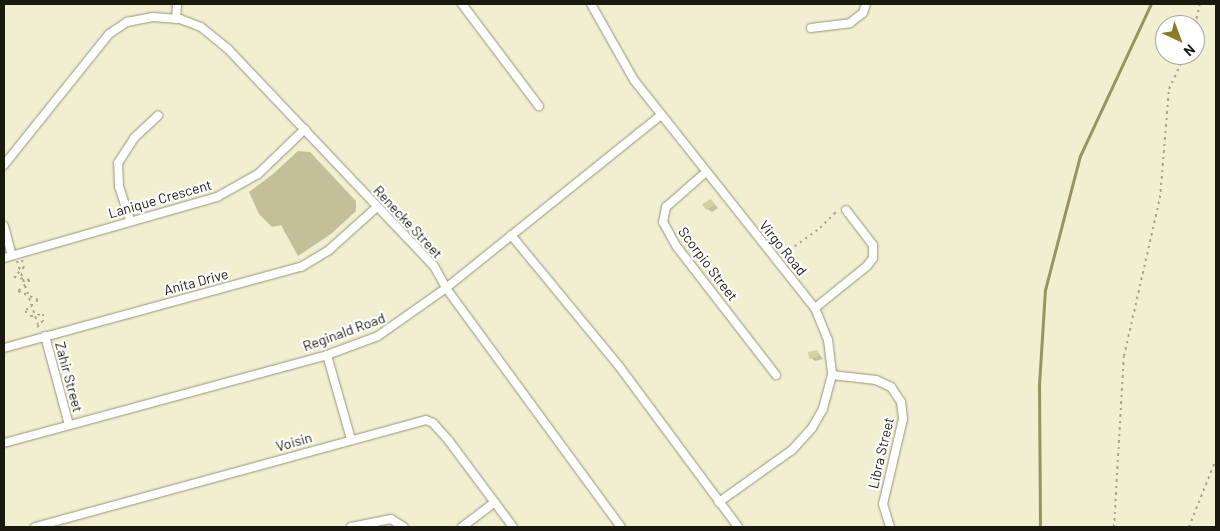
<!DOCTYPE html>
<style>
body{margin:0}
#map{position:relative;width:1220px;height:531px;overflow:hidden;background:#f2efd1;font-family:Barlow,sans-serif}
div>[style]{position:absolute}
.green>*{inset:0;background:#c3bf99}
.shadow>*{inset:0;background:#0003}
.stream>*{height:2.5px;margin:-1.25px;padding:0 1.25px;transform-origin:1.25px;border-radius:1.25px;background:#989360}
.building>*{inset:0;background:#d7d29d}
.path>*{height:2px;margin-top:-1px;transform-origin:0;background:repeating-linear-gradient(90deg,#a6a48c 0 2.5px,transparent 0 6.5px)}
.roads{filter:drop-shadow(0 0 1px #969377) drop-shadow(0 0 1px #969377)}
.minor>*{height:8px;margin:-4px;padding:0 4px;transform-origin:4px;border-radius:4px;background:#fff}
span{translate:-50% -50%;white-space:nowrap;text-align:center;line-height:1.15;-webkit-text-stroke:4.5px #fff;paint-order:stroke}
.street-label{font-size:14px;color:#1a190e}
.frame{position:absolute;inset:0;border:5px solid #1a190e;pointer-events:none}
.north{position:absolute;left:1155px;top:15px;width:50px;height:50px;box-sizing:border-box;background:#fff;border:1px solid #a3a39f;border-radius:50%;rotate:137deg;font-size:14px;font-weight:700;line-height:20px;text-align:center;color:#1a190e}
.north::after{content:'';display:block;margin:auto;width:18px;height:22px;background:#877d24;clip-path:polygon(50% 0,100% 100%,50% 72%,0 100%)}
</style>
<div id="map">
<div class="green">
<div style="clip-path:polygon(298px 151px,310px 152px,356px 201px,356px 211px,331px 234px,298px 256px,281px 225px,272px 227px,259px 214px,249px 192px,273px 174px)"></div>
</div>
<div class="shadow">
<div style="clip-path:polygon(711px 200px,718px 208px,712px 212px,707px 209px)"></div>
<div style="clip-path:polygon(817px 351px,823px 359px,815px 361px,811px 358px)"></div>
</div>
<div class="stream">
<div style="left:1040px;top:527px;width:142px;rotate:-90.4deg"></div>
<div style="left:1039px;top:385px;width:95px;rotate:-86.4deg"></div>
<div style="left:1045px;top:290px;width:138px;rotate:-75.4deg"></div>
<div style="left:1080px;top:156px;width:168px;rotate:-65deg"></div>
</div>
<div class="building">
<div style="clip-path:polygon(711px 199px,715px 205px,706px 210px,702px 204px)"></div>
<div style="clip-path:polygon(817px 350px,819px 356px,809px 359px,808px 352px)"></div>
</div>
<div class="path">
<div style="left:1195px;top:25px;width:22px;rotate:-77deg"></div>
<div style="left:784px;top:254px;width:44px;rotate:-35.8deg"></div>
<div style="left:820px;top:228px;width:25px;rotate:-45deg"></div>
<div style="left:22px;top:260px;width:7px;rotate:74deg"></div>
<div style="left:24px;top:267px;width:14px;rotate:135deg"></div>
<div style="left:14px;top:277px;width:16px;rotate:11deg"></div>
<div style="left:30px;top:280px;width:16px;rotate:137deg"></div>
<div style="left:18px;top:291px;width:22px;rotate:24deg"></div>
<div style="left:38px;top:300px;width:17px;rotate:140deg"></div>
<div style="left:25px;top:311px;width:8px;rotate:40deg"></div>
<div style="left:31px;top:316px;width:12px;rotate:-9deg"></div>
<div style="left:43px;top:314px;width:7px;rotate:90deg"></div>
<div style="left:43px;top:321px;width:6px;rotate:141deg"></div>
<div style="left:38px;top:325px;width:6px;rotate:81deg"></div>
<div style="left:17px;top:261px;width:67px;rotate:71.8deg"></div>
<div style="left:1114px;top:527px;width:171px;rotate:-86.7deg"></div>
<div style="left:1124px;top:356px;width:162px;rotate:-77.2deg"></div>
<div style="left:1160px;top:198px;width:109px;rotate:-85.3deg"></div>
<div style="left:1169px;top:89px;width:38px;rotate:-65deg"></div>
<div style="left:1189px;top:527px;width:73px;rotate:-68.3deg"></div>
</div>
<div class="roads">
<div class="minor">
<div style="left:462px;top:4px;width:128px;rotate:53deg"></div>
<div style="left:591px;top:4px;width:87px;rotate:60.5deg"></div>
<div style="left:634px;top:80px;width:291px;rotate:51.6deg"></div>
<div style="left:815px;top:308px;width:35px;rotate:68deg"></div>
<div style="left:828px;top:340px;width:35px;rotate:83deg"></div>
<div style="left:832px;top:375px;width:35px;rotate:105deg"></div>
<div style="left:823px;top:409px;width:22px;rotate:120deg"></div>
<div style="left:812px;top:428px;width:30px;rotate:132deg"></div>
<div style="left:792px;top:450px;width:90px;rotate:144.5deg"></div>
<div style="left:176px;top:19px;width:15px;rotate:-86deg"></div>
<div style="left:811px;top:28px;width:39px;rotate:-7deg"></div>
<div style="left:850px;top:23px;width:16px;rotate:-38deg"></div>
<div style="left:863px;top:13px;width:9px;rotate:-72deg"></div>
<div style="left:4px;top:165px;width:168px;rotate:-51.3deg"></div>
<div style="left:109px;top:34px;width:22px;rotate:-34deg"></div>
<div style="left:127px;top:22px;width:25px;rotate:-11deg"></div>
<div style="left:152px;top:17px;width:28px;rotate:4deg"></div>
<div style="left:180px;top:19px;width:22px;rotate:21deg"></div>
<div style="left:201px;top:27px;width:35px;rotate:39deg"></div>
<div style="left:228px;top:49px;width:299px;rotate:46.5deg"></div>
<div style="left:434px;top:266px;width:25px;rotate:61deg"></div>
<div style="left:446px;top:288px;width:296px;rotate:53.8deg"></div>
<div style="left:706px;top:172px;width:53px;rotate:138.8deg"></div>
<div style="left:666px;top:207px;width:15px;rotate:101deg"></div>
<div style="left:663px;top:222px;width:29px;rotate:61deg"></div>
<div style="left:677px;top:247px;width:162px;rotate:52.3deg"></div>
<div style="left:130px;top:220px;width:35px;rotate:-108deg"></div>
<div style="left:119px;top:187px;width:24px;rotate:-92deg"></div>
<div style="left:118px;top:163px;width:30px;rotate:-57deg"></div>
<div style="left:134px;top:138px;width:33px;rotate:-43deg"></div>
<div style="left:4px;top:226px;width:30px;rotate:75deg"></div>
<div style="left:511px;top:235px;width:170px;rotate:50.5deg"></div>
<div style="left:619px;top:366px;width:200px;rotate:53.5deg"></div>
<div style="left:4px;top:258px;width:222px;rotate:-16deg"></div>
<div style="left:217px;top:197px;width:47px;rotate:-29.3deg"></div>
<div style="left:258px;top:174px;width:65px;rotate:-43.8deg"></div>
<div style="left:815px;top:308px;width:67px;rotate:-38.9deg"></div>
<div style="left:867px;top:266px;width:10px;rotate:-53deg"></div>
<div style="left:873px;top:258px;width:13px;rotate:-90deg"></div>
<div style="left:873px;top:245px;width:44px;rotate:-127.6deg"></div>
<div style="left:45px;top:336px;width:92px;rotate:74.9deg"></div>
<div style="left:4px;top:348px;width:308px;rotate:-15.3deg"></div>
<div style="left:301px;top:267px;width:33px;rotate:-31deg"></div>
<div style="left:329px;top:250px;width:64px;rotate:-41.9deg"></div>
<div style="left:327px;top:355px;width:87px;rotate:74.1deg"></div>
<div style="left:832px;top:375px;width:44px;rotate:6.5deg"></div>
<div style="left:876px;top:380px;width:17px;rotate:25deg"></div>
<div style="left:891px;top:387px;width:18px;rotate:56deg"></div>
<div style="left:901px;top:402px;width:17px;rotate:83deg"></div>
<div style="left:903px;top:419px;width:87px;rotate:103.2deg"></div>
<div style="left:883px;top:504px;width:24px;rotate:73deg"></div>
<div style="left:4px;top:443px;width:335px;rotate:-15.2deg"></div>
<div style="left:327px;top:355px;width:54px;rotate:-20.4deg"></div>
<div style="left:378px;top:336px;width:83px;rotate:-35.2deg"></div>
<div style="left:446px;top:288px;width:275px;rotate:-38.8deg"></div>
<div style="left:35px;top:527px;width:405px;rotate:-15.3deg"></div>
<div style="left:426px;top:420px;width:8px;rotate:23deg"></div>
<div style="left:433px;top:423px;width:24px;rotate:48deg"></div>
<div style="left:449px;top:441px;width:107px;rotate:53.3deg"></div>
<div style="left:351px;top:527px;width:41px;rotate:-11.3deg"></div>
<div style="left:391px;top:519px;width:15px;rotate:32deg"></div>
<div style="left:462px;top:527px;width:41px;rotate:-37.1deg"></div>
</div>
</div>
<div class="street-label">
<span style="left:160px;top:199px;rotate:-16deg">Lanique Crescent</span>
<span style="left:408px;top:222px;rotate:47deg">Renecke Street</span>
<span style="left:783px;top:248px;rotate:51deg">Virgo Road</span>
<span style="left:708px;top:264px;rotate:53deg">Scorpio Street</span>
<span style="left:196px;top:282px;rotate:-15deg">Anita Drive</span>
<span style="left:344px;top:332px;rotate:-20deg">Reginald Road</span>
<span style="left:69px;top:377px;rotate:75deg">Zahir Street</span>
<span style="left:294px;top:442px;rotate:-16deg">Voisin</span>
<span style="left:881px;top:453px;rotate:-77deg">Libra Street</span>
</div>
<div class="frame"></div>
<div class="north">N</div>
</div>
